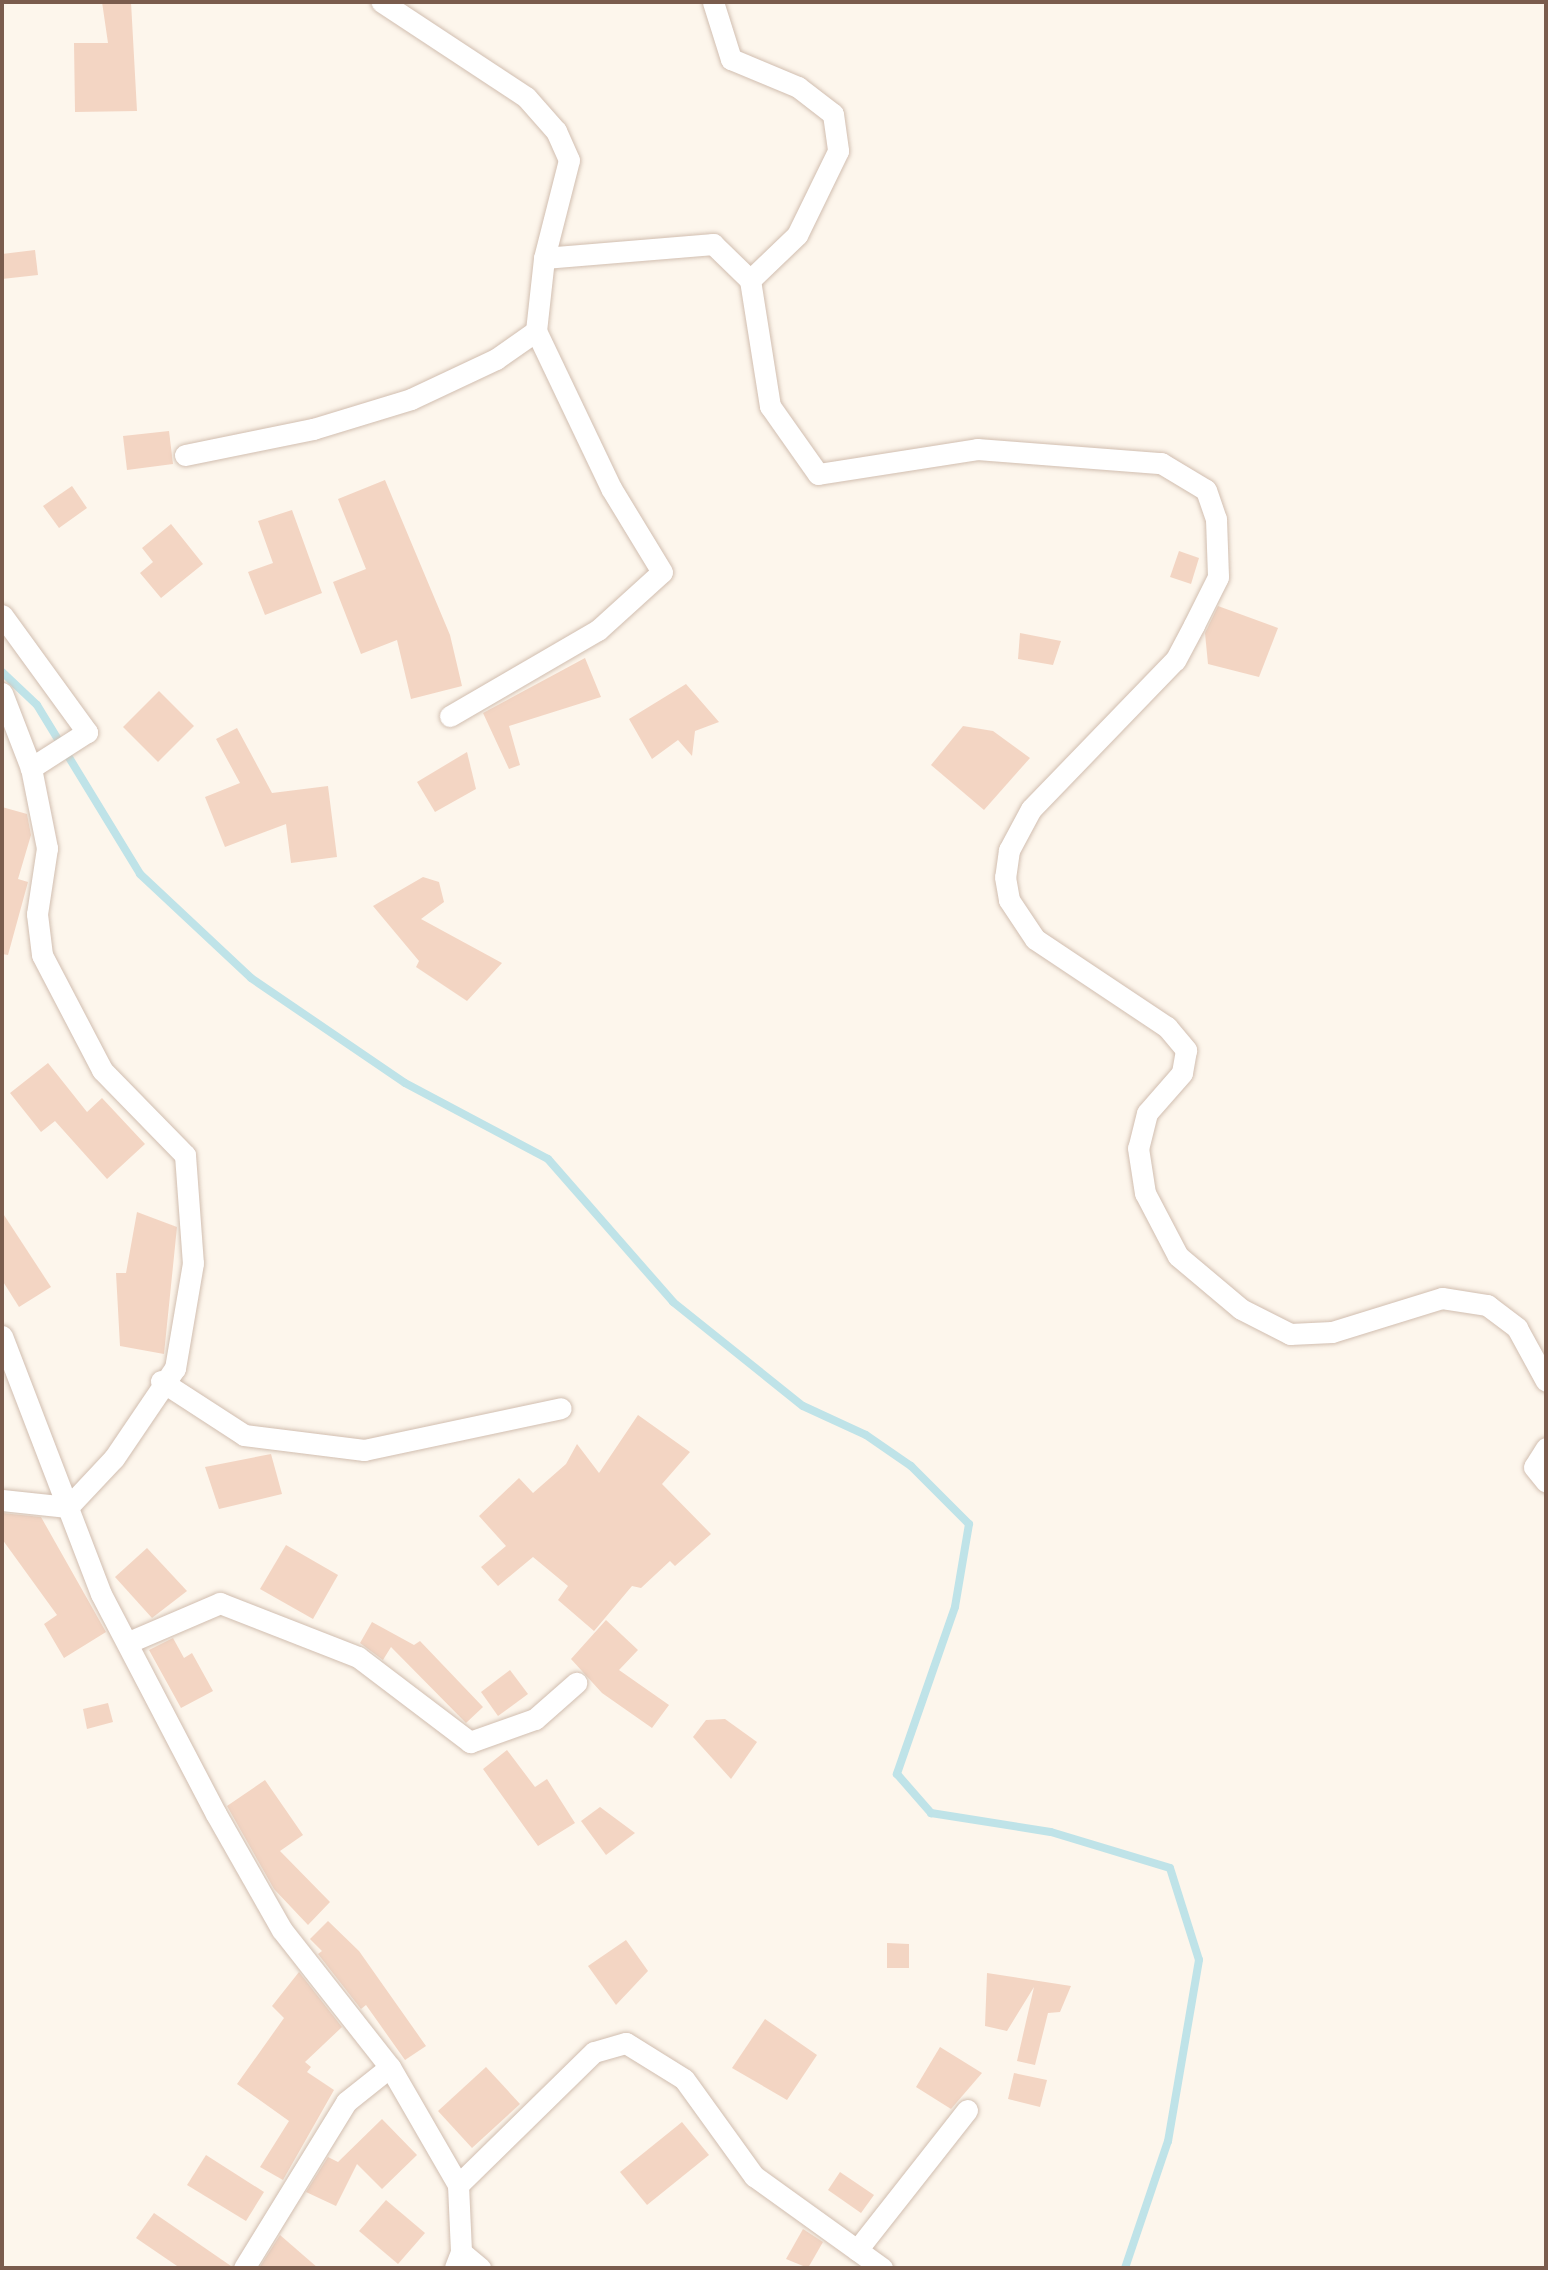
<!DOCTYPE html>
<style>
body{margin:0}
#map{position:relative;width:1548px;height:2270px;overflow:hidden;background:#fdf6ec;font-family:Commissioner,sans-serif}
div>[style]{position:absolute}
.stream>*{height:8px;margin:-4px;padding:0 4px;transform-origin:4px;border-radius:4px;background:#bfe3e8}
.building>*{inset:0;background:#f3d5c3}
.roads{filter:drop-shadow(0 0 2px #d1beb0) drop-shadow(0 0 2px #d1beb0)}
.street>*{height:21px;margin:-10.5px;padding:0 10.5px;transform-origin:10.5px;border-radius:10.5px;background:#fff}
span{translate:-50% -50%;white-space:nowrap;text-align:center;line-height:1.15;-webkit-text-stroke:7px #fffaf3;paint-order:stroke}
.frame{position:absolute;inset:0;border:4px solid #7a5c4d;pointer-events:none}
</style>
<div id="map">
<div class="stream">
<div style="left:2px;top:672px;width:48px;rotate:43.3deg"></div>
<div style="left:37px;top:705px;width:198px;rotate:58.6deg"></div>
<div style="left:140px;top:874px;width:152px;rotate:43.1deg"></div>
<div style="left:251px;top:978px;width:186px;rotate:34.3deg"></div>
<div style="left:405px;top:1083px;width:162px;rotate:28deg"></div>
<div style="left:548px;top:1159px;width:190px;rotate:48.8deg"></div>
<div style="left:673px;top:1302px;width:166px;rotate:38.7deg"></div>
<div style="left:803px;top:1406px;width:69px;rotate:24.7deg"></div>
<div style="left:866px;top:1435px;width:55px;rotate:34.6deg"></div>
<div style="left:911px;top:1466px;width:82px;rotate:45deg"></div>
<div style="left:969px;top:1524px;width:84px;rotate:99.6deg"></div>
<div style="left:955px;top:1607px;width:177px;rotate:109.2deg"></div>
<div style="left:897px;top:1774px;width:52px;rotate:48.9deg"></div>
<div style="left:931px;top:1813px;width:121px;rotate:9deg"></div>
<div style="left:1051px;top:1832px;width:124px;rotate:16.8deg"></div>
<div style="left:1170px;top:1868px;width:96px;rotate:72.5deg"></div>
<div style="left:1199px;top:1960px;width:184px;rotate:99.7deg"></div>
<div style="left:1168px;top:2141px;width:134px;rotate:108.7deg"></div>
</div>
<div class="building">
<div style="clip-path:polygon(102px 2px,131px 2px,137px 111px,75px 112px,74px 43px,108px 43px)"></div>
<div style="clip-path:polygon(35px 250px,38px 275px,2px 279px,2px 254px)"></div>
<div style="clip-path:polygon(169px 431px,173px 464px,127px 470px,123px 436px)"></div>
<div style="clip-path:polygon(385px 480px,450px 635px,462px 686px,411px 699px,397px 640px,361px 654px,333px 582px,366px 569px,338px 499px)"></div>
<div style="clip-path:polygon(72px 486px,87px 508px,59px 528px,43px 506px)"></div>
<div style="clip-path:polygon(292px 510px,322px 593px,265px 615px,248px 572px,273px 563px,258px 521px)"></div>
<div style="clip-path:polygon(171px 524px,203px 564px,161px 598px,140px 573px,153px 562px,142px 548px)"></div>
<div style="clip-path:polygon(1179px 551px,1199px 558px,1191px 584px,1170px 577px)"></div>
<div style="clip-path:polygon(1218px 606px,1278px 628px,1259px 677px,1208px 664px,1205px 633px)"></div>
<div style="clip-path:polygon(1020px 633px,1061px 641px,1053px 665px,1018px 659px)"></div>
<div style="clip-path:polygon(585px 658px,601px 697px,509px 726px,520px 765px,509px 769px,483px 713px)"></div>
<div style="clip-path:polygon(686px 684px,719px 722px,695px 731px,692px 756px,678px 740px,652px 759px,629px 719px)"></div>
<div style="clip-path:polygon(159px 691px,194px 726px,158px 762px,123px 727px)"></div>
<div style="clip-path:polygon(963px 726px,993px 731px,1030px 758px,984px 810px,931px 765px)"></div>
<div style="clip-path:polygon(237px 728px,272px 793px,328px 786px,337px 857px,291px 863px,286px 824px,225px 847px,205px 797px,240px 783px,216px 739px)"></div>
<div style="clip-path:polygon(467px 752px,476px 789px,435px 812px,417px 782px)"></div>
<div style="clip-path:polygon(2px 807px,27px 814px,31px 835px,18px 879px,28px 882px,8px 955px,2px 954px)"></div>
<div style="clip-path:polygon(423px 877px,439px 882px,444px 902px,421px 919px,502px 963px,467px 1001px,416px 967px,419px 961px,373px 906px)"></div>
<div style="clip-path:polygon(48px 1063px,87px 1112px,102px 1098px,145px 1144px,107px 1179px,55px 1121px,41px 1132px,10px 1093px)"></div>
<div style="clip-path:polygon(2px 1212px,51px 1287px,19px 1307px,2px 1280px)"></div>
<div style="clip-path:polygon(137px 1212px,177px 1227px,164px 1354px,120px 1346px,116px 1273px,126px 1273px)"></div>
<div style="clip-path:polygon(638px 1415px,690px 1452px,662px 1484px,711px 1534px,675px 1566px,670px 1561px,641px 1588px,632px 1586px,594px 1631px,558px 1600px,568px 1586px,533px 1557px,498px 1586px,481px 1567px,506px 1546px,479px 1516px,519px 1478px,533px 1493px,566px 1464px,577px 1444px,599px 1473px)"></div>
<div style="clip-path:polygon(271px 1454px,282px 1494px,219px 1509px,205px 1467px)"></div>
<div style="clip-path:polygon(2px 1513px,41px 1517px,106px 1632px,64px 1658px,44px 1624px,57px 1615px,2px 1539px)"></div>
<div style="clip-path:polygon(286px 1545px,338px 1575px,313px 1619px,260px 1589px)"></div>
<div style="clip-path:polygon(147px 1548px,187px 1591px,152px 1618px,115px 1577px)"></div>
<div style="clip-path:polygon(606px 1620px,638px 1650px,619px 1670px,669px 1705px,652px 1728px,602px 1693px,571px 1659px)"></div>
<div style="clip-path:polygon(372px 1622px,414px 1645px,420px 1641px,483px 1707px,466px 1723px,391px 1647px,383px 1660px,360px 1643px)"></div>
<div style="clip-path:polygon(173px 1638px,184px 1658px,192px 1653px,213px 1691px,181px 1708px,149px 1650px)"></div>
<div style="clip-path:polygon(510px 1670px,528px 1694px,498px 1716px,481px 1692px)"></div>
<div style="clip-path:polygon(108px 1703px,113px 1722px,87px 1729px,83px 1709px)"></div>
<div style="clip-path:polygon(725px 1719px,757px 1742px,731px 1779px,693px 1737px,706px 1720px)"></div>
<div style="clip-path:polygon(507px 1750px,535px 1787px,547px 1779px,575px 1823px,538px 1846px,483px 1769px)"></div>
<div style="clip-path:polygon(265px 1780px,303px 1835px,280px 1851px,330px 1902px,308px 1925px,274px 1889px,227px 1806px)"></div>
<div style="clip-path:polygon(600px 1807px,635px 1833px,606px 1855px,581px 1821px)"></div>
<div style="clip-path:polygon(328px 1921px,359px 1951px,426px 2046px,405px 2060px,366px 2005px,361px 2009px,318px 1954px,322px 1951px,310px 1939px)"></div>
<div style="clip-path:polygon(626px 1940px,648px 1971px,616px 2005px,588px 1966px)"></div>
<div style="clip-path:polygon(887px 1943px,909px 1944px,909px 1968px,887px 1968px)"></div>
<div style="clip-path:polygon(299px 1972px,342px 2027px,305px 2062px,311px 2067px,307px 2072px,334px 2090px,283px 2180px,260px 2167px,289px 2121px,237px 2084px,284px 2018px,272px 2006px)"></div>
<div style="clip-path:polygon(987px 1973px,1071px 1986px,1060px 2012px,1048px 2013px,1035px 2065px,1017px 2061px,1034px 1987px,1007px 2031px,985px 2026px)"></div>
<div style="clip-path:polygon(765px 2019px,817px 2055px,787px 2100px,732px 2068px)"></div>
<div style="clip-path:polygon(940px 2047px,982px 2073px,951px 2109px,916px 2087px)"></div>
<div style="clip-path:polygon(486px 2067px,520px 2104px,472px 2148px,438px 2111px)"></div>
<div style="clip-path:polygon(1014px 2073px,1047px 2080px,1040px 2107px,1008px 2099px)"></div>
<div style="clip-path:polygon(382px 2119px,417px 2155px,382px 2189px,357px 2164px,336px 2206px,306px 2192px,328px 2157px,338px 2162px)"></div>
<div style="clip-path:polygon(682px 2122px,709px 2155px,647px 2205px,620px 2172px)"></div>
<div style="clip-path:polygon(206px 2155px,264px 2192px,246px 2221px,187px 2185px)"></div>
<div style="clip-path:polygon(840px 2172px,874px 2195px,861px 2213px,828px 2190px)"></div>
<div style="clip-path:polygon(386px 2200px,425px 2233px,398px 2264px,359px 2231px)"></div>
<div style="clip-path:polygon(154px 2213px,231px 2266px,231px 2268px,180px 2268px,136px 2238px)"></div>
<div style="clip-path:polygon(803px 2229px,823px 2242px,808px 2268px,786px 2259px)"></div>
<div style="clip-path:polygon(280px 2235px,318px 2268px,259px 2268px)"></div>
</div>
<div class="roads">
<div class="street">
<div style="left:713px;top:2px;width:60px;rotate:72.5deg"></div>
<div style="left:731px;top:59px;width:73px;rotate:22.7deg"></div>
<div style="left:798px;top:87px;width:44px;rotate:37.6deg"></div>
<div style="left:833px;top:114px;width:37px;rotate:82deg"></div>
<div style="left:838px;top:151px;width:93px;rotate:116deg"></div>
<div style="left:797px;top:235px;width:65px;rotate:136.2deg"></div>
<div style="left:750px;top:280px;width:128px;rotate:81deg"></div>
<div style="left:770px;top:406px;width:83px;rotate:54.8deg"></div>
<div style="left:818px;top:474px;width:161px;rotate:-8.9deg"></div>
<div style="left:977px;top:449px;width:185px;rotate:4.4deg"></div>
<div style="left:1161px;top:463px;width:52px;rotate:31deg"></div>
<div style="left:1206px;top:490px;width:31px;rotate:71deg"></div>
<div style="left:1216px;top:519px;width:58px;rotate:88deg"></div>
<div style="left:1218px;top:577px;width:54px;rotate:116.6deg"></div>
<div style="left:1194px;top:625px;width:40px;rotate:118deg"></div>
<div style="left:1175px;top:660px;width:207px;rotate:134deg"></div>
<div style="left:1031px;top:809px;width:47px;rotate:118.2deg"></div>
<div style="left:1009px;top:850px;width:27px;rotate:98deg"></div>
<div style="left:1005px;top:877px;width:23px;rotate:80deg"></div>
<div style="left:1009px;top:900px;width:47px;rotate:56.3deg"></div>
<div style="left:1035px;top:939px;width:159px;rotate:33.7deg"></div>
<div style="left:1167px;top:1027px;width:30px;rotate:50deg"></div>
<div style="left:1186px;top:1050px;width:23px;rotate:100deg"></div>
<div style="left:1182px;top:1073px;width:53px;rotate:131.2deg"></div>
<div style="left:1147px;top:1113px;width:36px;rotate:104deg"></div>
<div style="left:1138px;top:1148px;width:46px;rotate:81.2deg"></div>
<div style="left:1145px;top:1193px;width:71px;rotate:62.4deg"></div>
<div style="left:1178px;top:1256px;width:82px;rotate:40.1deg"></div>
<div style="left:1241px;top:1309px;width:55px;rotate:27deg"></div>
<div style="left:1290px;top:1334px;width:42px;rotate:-2.7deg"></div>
<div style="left:1332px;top:1332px;width:115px;rotate:-17.2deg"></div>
<div style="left:1442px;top:1298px;width:46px;rotate:8.8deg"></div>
<div style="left:1487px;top:1305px;width:38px;rotate:37deg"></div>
<div style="left:1517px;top:1328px;width:60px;rotate:61.3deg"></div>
<div style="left:544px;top:258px;width:170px;rotate:-4.7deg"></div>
<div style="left:713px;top:244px;width:52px;rotate:44.2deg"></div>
<div style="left:185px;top:455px;width:131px;rotate:-11.5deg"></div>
<div style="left:313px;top:429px;width:102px;rotate:-17deg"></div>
<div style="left:411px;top:399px;width:94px;rotate:-25.2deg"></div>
<div style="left:496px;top:359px;width:49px;rotate:-35deg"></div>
<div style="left:536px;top:331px;width:73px;rotate:-83.7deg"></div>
<div style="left:544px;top:258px;width:101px;rotate:-75.7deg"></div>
<div style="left:569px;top:160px;width:32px;rotate:-114deg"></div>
<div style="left:556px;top:131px;width:45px;rotate:-131.4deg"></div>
<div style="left:526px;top:97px;width:173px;rotate:-146.6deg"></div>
<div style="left:2px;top:615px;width:145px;rotate:54deg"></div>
<div style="left:87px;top:732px;width:67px;rotate:147.3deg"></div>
<div style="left:2px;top:693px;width:80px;rotate:68.9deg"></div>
<div style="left:31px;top:768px;width:82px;rotate:78.7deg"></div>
<div style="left:47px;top:848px;width:67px;rotate:98.6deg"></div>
<div style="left:37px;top:914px;width:41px;rotate:83deg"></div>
<div style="left:42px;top:955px;width:130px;rotate:62.4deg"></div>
<div style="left:102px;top:1070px;width:119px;rotate:45.7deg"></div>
<div style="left:185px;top:1155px;width:108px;rotate:85.8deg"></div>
<div style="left:193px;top:1263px;width:107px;rotate:99.7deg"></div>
<div style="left:175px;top:1368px;width:109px;rotate:124.1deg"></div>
<div style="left:114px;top:1458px;width:67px;rotate:133.2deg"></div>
<div style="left:450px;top:716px;width:171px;rotate:-30.2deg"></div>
<div style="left:598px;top:630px;width:86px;rotate:-42.2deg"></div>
<div style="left:662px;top:572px;width:98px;rotate:-121.3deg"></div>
<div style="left:611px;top:488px;width:174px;rotate:-115.5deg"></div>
<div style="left:2px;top:1336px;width:276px;rotate:69deg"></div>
<div style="left:101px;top:1594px;width:248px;rotate:62.4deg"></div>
<div style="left:216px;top:1814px;width:133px;rotate:60.4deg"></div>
<div style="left:282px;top:1930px;width:174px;rotate:51.8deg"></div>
<div style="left:390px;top:2067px;width:136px;rotate:60deg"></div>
<div style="left:458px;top:2185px;width:67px;rotate:87.4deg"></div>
<div style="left:461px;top:2252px;width:17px;rotate:111deg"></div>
<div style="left:161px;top:1381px;width:99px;rotate:33deg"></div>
<div style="left:244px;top:1435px;width:121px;rotate:7.1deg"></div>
<div style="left:364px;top:1450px;width:201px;rotate:-12deg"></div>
<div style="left:1546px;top:1448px;width:22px;rotate:122deg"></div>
<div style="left:1534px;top:1467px;width:19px;rotate:51deg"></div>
<div style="left:2px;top:1500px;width:66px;rotate:6.1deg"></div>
<div style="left:129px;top:1642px;width:99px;rotate:-23.2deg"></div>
<div style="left:220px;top:1603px;width:148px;rotate:21.4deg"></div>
<div style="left:358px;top:1657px;width:141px;rotate:37.2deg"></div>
<div style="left:470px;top:1742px;width:69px;rotate:-19.5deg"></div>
<div style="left:535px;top:1719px;width:55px;rotate:-41.3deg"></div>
<div style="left:458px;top:2185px;width:190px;rotate:-44.4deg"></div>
<div style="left:594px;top:2052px;width:33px;rotate:-16deg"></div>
<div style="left:626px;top:2043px;width:68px;rotate:31.8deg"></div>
<div style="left:684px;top:2079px;width:120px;rotate:54.2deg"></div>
<div style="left:754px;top:2176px;width:158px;rotate:35.7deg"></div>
<div style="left:857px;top:2250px;width:178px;rotate:-51.8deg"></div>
<div style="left:461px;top:2252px;width:25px;rotate:40deg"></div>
<div style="left:244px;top:2268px;width:195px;rotate:-58.4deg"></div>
<div style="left:346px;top:2102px;width:56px;rotate:-38.5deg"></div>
</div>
</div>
<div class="frame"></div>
</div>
